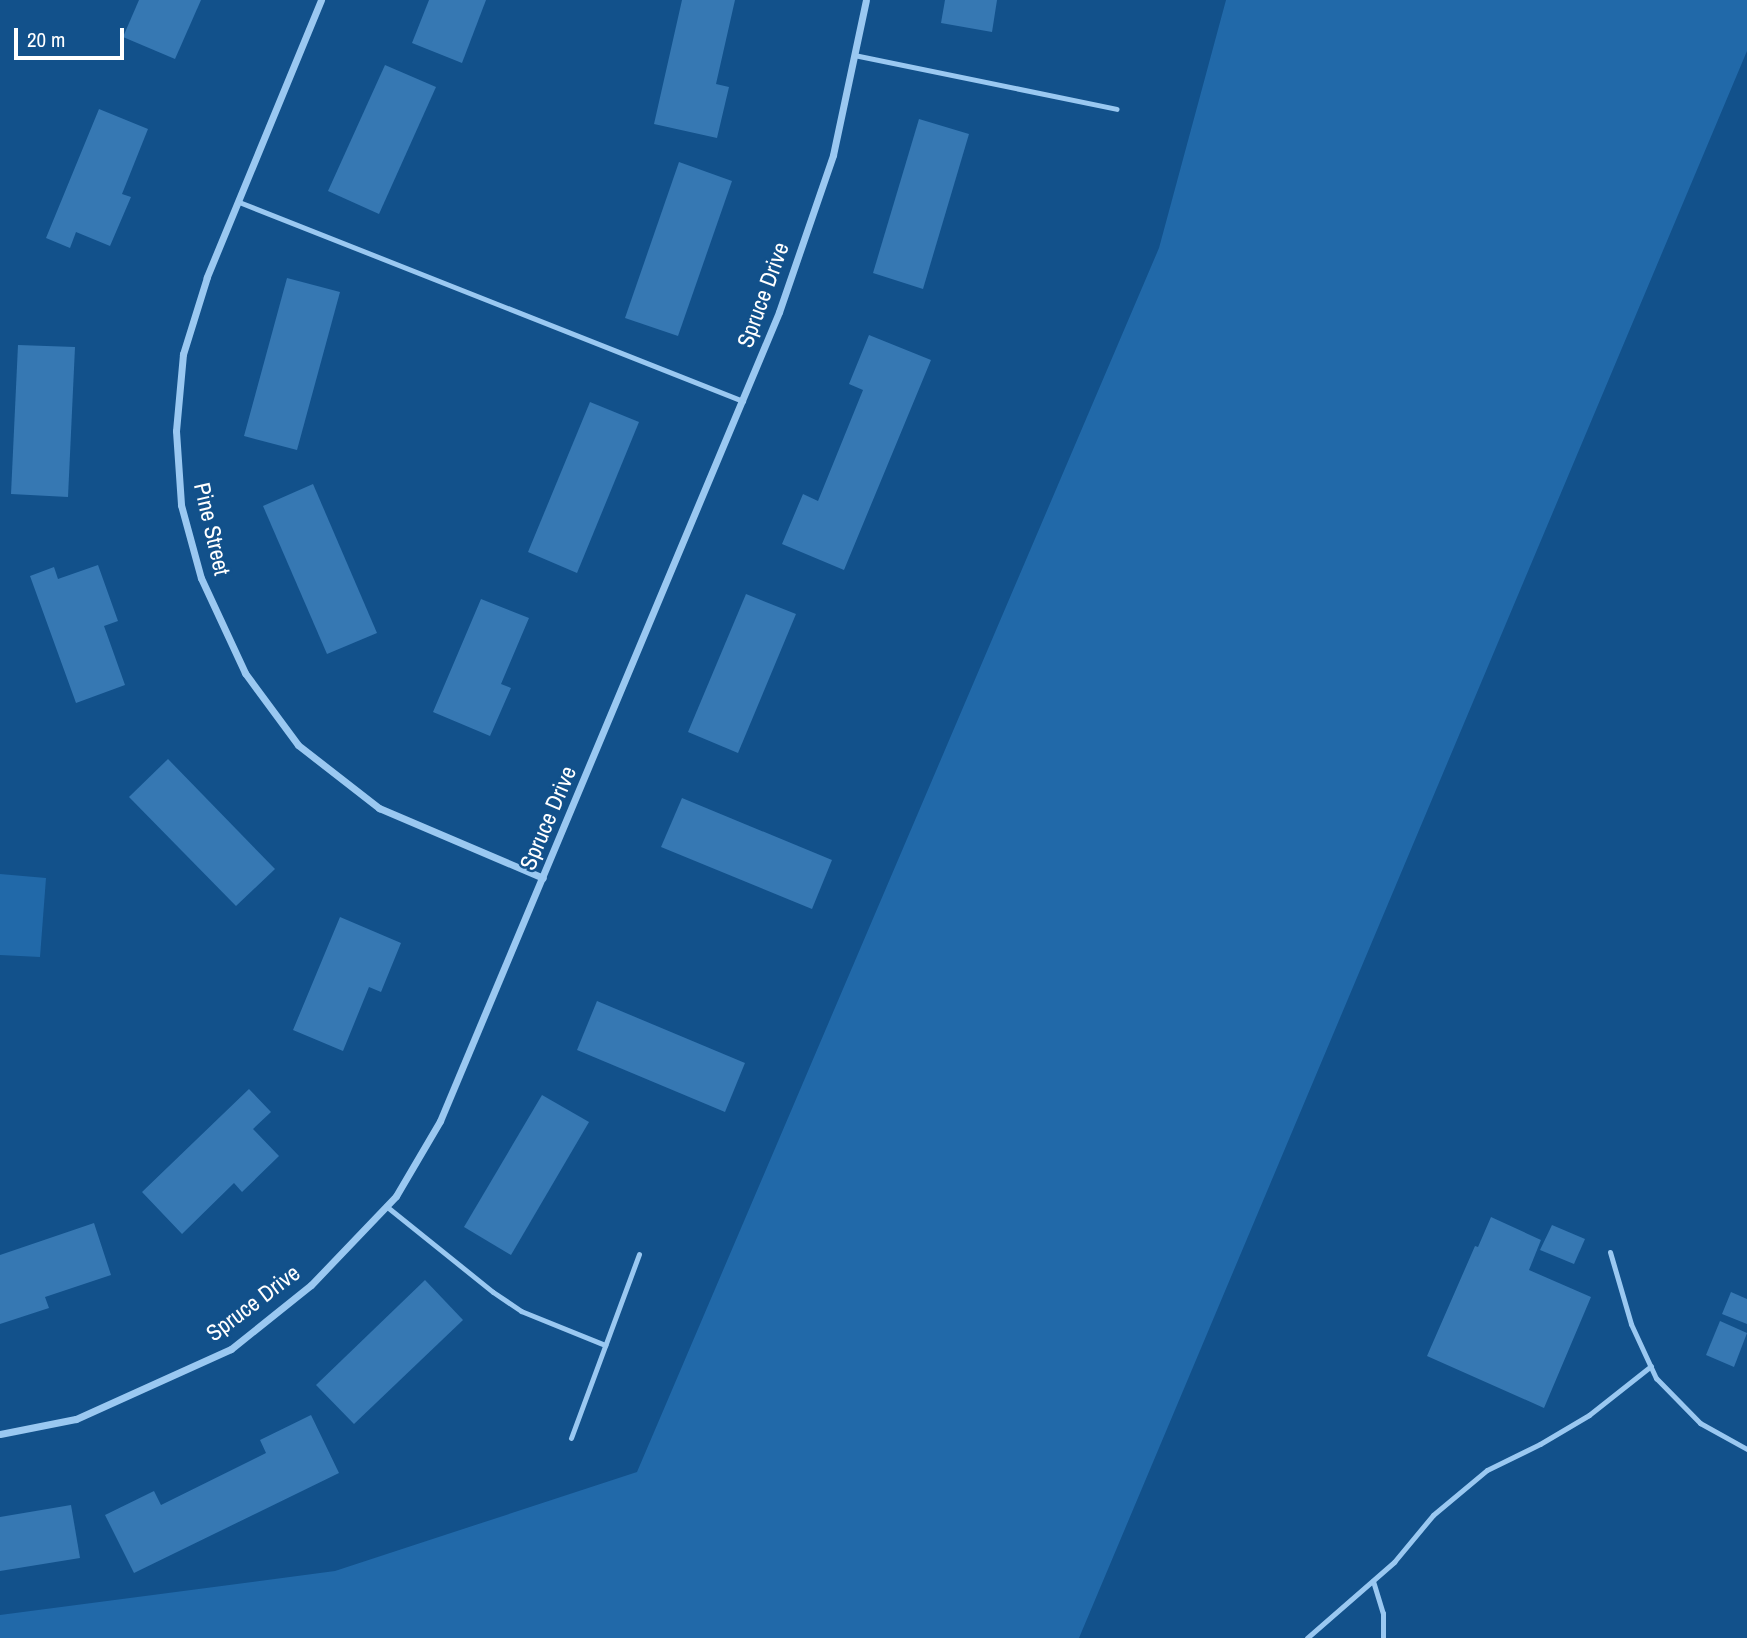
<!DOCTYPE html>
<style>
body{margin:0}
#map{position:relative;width:1747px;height:1638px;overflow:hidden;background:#12518b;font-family:"Archivo Narrow",sans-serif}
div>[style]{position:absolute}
.green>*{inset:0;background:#2169a9}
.building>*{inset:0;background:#3678b3}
.service>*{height:5px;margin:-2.5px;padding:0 2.5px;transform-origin:2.5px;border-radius:2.5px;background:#9ac8f1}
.minor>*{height:7px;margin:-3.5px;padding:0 3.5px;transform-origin:3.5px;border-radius:3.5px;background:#9ac8f1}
span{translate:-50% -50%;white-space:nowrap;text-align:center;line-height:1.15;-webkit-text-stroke:5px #12518b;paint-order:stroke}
.street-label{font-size:23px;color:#fff}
.scale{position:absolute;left:14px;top:28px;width:110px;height:32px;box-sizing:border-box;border:4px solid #fff;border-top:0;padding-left:9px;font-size:21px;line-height:24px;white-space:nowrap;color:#fff;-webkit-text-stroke:5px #12518b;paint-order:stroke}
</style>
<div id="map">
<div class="green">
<div style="clip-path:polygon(1226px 0,1747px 0,1747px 51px,1079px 1638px,0 1638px,0 1615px,335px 1571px,637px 1472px,1159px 248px)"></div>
<div style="clip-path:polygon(0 874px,46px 878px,40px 957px,0 955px)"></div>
</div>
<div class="building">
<div style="clip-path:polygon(139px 0,201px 0,175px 59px,123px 37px)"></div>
<div style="clip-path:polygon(429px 0,486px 0,462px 63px,412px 43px)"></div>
<div style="clip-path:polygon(682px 0,735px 0,716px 84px,729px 87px,717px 138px,654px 124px)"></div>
<div style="clip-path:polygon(945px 0,997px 0,992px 32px,941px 23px)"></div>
<div style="clip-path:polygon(385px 65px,436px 87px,379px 214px,328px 191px)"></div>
<div style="clip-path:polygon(99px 109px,148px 129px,122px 194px,131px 197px,110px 246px,76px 232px,70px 248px,46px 238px)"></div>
<div style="clip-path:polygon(919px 119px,969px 134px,923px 289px,873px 273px)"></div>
<div style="clip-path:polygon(679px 162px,732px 181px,678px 336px,625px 318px)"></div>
<div style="clip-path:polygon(287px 278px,340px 292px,297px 450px,244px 436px)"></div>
<div style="clip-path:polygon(869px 335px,931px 360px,844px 570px,782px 544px,803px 494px,818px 501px,863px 390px,849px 384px)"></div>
<div style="clip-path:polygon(18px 345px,75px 347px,68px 497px,11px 494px)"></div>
<div style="clip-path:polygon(590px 402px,639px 422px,577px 573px,528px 552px)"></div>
<div style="clip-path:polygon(313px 484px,377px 633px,327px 654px,263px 506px)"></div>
<div style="clip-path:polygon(98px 565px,118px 621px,104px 626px,125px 685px,76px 703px,30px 576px,54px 567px,58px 579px)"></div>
<div style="clip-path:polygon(746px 594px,796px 614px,738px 753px,688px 732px)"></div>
<div style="clip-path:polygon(481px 599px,529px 618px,501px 684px,511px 688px,490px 736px,433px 712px)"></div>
<div style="clip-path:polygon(168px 759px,275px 869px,236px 906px,129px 797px)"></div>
<div style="clip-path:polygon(682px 798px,832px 860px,812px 909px,661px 847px)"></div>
<div style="clip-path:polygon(340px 917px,401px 943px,381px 992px,369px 987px,343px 1051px,293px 1030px)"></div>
<div style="clip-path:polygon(597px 1001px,745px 1063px,725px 1112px,577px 1050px)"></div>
<div style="clip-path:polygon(249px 1089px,271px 1112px,253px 1129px,279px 1156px,242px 1192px,234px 1183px,182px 1234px,142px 1192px)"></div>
<div style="clip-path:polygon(542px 1095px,589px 1122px,511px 1255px,464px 1227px)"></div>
<div style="clip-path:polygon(1491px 1217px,1541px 1240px,1529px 1270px,1591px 1297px,1544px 1408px,1427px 1356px,1475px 1246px,1478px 1247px)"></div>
<div style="clip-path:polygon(94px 1223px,111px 1275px,45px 1297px,49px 1308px,0 1324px,0 1255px)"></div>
<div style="clip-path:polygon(1552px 1225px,1585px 1239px,1574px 1264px,1540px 1250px)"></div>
<div style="clip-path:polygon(425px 1280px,463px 1320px,354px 1424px,316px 1385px)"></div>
<div style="clip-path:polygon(1731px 1292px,1747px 1299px,1747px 1324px,1722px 1314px)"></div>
<div style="clip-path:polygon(1720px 1321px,1747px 1333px,1734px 1367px,1706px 1355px)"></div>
<div style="clip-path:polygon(311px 1415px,339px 1473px,134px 1573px,105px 1515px,154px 1491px,161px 1505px,266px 1453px,260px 1440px)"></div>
<div style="clip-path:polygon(71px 1505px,80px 1558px,0 1571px,0 1517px)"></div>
</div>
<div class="service">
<div style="left:854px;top:55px;width:268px;rotate:11.6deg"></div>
<div style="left:239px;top:202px;width:542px;rotate:21.55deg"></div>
<div style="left:386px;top:1206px;width:137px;rotate:38.8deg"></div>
<div style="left:493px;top:1292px;width:34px;rotate:34deg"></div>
<div style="left:521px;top:1311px;width:91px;rotate:22deg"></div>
<div style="left:1610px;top:1252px;width:75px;rotate:73.7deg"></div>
<div style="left:1631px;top:1324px;width:60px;rotate:65.2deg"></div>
<div style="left:1656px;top:1378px;width:63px;rotate:45.6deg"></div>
<div style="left:1700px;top:1423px;width:54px;rotate:29deg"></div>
<div style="left:571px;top:1438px;width:196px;rotate:-69.7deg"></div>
<div style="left:1373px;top:1581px;width:34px;rotate:73deg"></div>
<div style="left:1383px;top:1613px;width:25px;rotate:90deg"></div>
<div style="left:1307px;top:1638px;width:116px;rotate:-41.1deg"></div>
<div style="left:1394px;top:1562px;width:61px;rotate:-50.3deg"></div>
<div style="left:1433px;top:1515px;width:70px;rotate:-39.8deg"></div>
<div style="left:1487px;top:1470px;width:59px;rotate:-26.1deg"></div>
<div style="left:1540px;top:1444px;width:57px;rotate:-30.6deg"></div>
<div style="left:1589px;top:1415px;width:79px;rotate:-38.3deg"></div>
</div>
<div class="minor">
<div style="left:321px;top:0;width:300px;rotate:112.4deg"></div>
<div style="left:207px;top:277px;width:81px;rotate:107.3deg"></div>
<div style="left:183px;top:354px;width:77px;rotate:95.2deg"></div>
<div style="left:176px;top:431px;width:74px;rotate:86.1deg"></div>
<div style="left:181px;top:505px;width:76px;rotate:74.7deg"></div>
<div style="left:201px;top:578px;width:105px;rotate:65.1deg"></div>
<div style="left:245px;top:673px;width:89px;rotate:53.6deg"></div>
<div style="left:298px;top:745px;width:103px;rotate:37.9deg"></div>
<div style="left:379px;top:808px;width:178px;rotate:23.1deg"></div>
<div style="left:0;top:1434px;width:77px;rotate:-11.2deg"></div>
<div style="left:76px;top:1419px;width:170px;rotate:-24.3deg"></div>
<div style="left:231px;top:1349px;width:102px;rotate:-38.7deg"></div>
<div style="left:311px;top:1285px;width:123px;rotate:-46.3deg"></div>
<div style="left:396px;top:1196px;width:87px;rotate:-59.6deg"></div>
<div style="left:440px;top:1121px;width:877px;rotate:-67.26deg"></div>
<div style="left:779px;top:312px;width:166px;rotate:-71deg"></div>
<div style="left:833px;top:155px;width:158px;rotate:-78deg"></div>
</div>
<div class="street-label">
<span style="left:763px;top:295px;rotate:-70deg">Spruce Drive</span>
<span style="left:212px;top:529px;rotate:77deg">Pine Street</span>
<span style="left:548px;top:818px;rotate:-67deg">Spruce Drive</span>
<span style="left:253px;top:1303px;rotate:-37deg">Spruce Drive</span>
</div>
<div class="scale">20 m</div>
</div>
